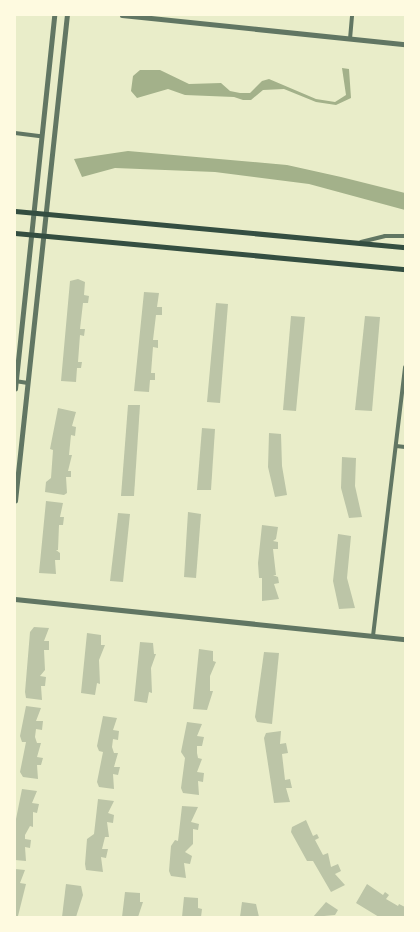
<!DOCTYPE html>
<style>
body{margin:0}
#map{position:relative;width:420px;height:932px;overflow:hidden;background:#e9edc9;font-family:Montserrat,sans-serif}
div>[style]{position:absolute}
.water>*{inset:0;background:#a3b18a}
.building>*{inset:0;background:#bcc5a7}
.minor>*{height:4px;margin:-2px;padding:0 2px;transform-origin:2px;border-radius:2px;background:#617663}
.tertiary>*{height:4.5px;margin:-2.25px;padding:0 2.25px;transform-origin:2.25px;border-radius:2.25px;background:#617663}
.secondary>*{height:5px;margin:-2.5px;padding:0 2.5px;transform-origin:2.5px;border-radius:2.5px;background:#344e41}
span{translate:-50% -50%;white-space:nowrap;text-align:center;line-height:1.15;-webkit-text-stroke:4.5px #fefae0;paint-order:stroke}
.frame{position:absolute;inset:0;border:16px solid #fefae0;pointer-events:none}
</style>
<div id="map">
<div class="water">
<div style="clip-path:polygon(342px 68px,349px 69px,351px 98px,336px 105px,316px 102px,284px 89px,263px 90px,251px 100px,243px 100px,234px 97px,185px 95px,168px 89px,137px 98px,131px 91px,133px 76px,140px 70px,160px 70px,189px 84px,221px 83px,230px 91px,240px 93px,250px 93px,262px 81px,269px 79px,316px 99px,335px 102px,346px 95px)"></div>
<div style="clip-path:polygon(128px 151px,287px 165px,341px 177px,405px 193px,405px 210px,309px 184px,215px 172px,115px 168px,82px 177px,74px 159px)"></div>
</div>
<div class="building">
<div style="clip-path:polygon(78px 279px,85px 282px,84px 295px,89px 296px,88px 303px,83px 303px,80px 329px,85px 329px,84px 336px,80px 335px,78px 362px,82px 362px,81px 368px,77px 368px,76px 382px,61px 381px,70px 281px)"></div>
<div style="clip-path:polygon(144px 292px,159px 293px,157px 307px,162px 307px,162px 315px,156px 315px,153px 340px,158px 340px,158px 348px,153px 347px,151px 373px,155px 373px,155px 380px,150px 380px,149px 392px,134px 391px)"></div>
<div style="clip-path:polygon(216px 303px,228px 304px,220px 403px,207px 402px)"></div>
<div style="clip-path:polygon(291px 316px,305px 317px,296px 411px,283px 410px)"></div>
<div style="clip-path:polygon(365px 316px,380px 317px,372px 411px,355px 410px)"></div>
<div style="clip-path:polygon(128px 405px,140px 405px,134px 496px,121px 496px)"></div>
<div style="clip-path:polygon(58px 408px,76px 412px,72px 426px,76px 427px,75px 436px,71px 435px,69px 455px,72px 455px,68px 471px,71px 471px,71px 477px,66px 477px,67px 493px,64px 495px,45px 492px,46px 482px,51px 478px,53px 450px,50px 449px)"></div>
<div style="clip-path:polygon(202px 428px,215px 429px,211px 490px,197px 490px)"></div>
<div style="clip-path:polygon(269px 433px,281px 434px,282px 466px,287px 495px,275px 497px,268px 467px)"></div>
<div style="clip-path:polygon(342px 457px,356px 458px,355px 486px,362px 517px,349px 518px,341px 488px)"></div>
<div style="clip-path:polygon(46px 501px,63px 503px,60px 517px,64px 517px,63px 525px,59px 525px,58px 550px,56px 550px,60px 553px,60px 560px,55px 560px,56px 574px,39px 573px)"></div>
<div style="clip-path:polygon(188px 512px,201px 514px,196px 578px,184px 577px)"></div>
<div style="clip-path:polygon(118px 513px,130px 514px,123px 582px,110px 581px)"></div>
<div style="clip-path:polygon(262px 525px,278px 527px,276px 539px,273px 541px,278px 542px,278px 549px,273px 549px,276px 575px,273px 575px,278px 577px,279px 583px,274px 584px,279px 599px,262px 601px,262px 578px,259px 578px,258px 563px)"></div>
<div style="clip-path:polygon(338px 534px,351px 536px,347px 578px,355px 608px,339px 609px,333px 581px)"></div>
<div style="clip-path:polygon(34px 627px,49px 628px,44px 641px,49px 641px,49px 650px,44px 650px,45px 670px,40px 676px,46px 677px,45px 686px,41px 686px,42px 700px,26px 698px,25px 692px,30px 632px)"></div>
<div style="clip-path:polygon(87px 633px,101px 635px,101px 645px,105px 645px,99px 660px,100px 684px,97px 683px,95px 695px,81px 693px)"></div>
<div style="clip-path:polygon(140px 642px,153px 643px,154px 654px,156px 654px,151px 668px,152px 693px,149px 692px,147px 703px,134px 701px)"></div>
<div style="clip-path:polygon(199px 649px,213px 651px,213px 661px,216px 662px,210px 676px,210px 691px,213px 691px,207px 710px,193px 709px)"></div>
<div style="clip-path:polygon(264px 652px,279px 653px,272px 724px,257px 722px,255px 717px)"></div>
<div style="clip-path:polygon(26px 706px,41px 708px,36px 721px,43px 721px,42px 730px,36px 729px,35px 737px,37px 743px,41px 743px,37px 757px,43px 758px,41px 765px,37px 765px,38px 779px,23px 777px,20px 772px,26px 742px,22px 742px,20px 736px)"></div>
<div style="clip-path:polygon(103px 716px,117px 718px,113px 730px,119px 731px,118px 740px,113px 739px,112px 747px,114px 753px,118px 753px,114px 767px,120px 767px,118px 775px,113px 774px,114px 789px,99px 787px,97px 782px,103px 752px,99px 751px,97px 746px)"></div>
<div style="clip-path:polygon(187px 722px,202px 724px,197px 736px,204px 737px,202px 746px,197px 746px,197px 753px,198px 758px,202px 759px,197px 772px,204px 773px,203px 782px,198px 781px,199px 795px,183px 793px,181px 788px,185px 758px,181px 752px)"></div>
<div style="clip-path:polygon(281px 731px,280px 744px,286px 743px,288px 753px,282px 754px,285px 780px,290px 779px,292px 788px,286px 788px,290px 802px,274px 803px,264px 738px,266px 733px)"></div>
<div style="clip-path:polygon(22px 789px,37px 791px,32px 803px,39px 804px,37px 813px,33px 812px,33px 827px,30px 826px,25px 835px,25px 839px,31px 840px,30px 848px,25px 847px,26px 861px,15px 860px,15px 824px)"></div>
<div style="clip-path:polygon(98px 799px,114px 801px,108px 813px,114px 815px,113px 823px,107px 822px,109px 837px,105px 837px,102px 849px,108px 849px,106px 858px,101px 857px,103px 872px,86px 870px,85px 864px,87px 839px,94px 834px)"></div>
<div style="clip-path:polygon(182px 806px,198px 807px,191px 822px,199px 824px,198px 830px,193px 829px,193px 844px,185px 852px,192px 856px,190px 864px,184px 863px,186px 878px,171px 876px,169px 871px,171px 846px,175px 840px,178px 841px)"></div>
<div style="clip-path:polygon(306px 820px,313px 836px,317px 834px,319px 838px,315px 840px,323px 855px,328px 853px,331px 867px,338px 864px,341px 871px,335px 874px,345px 885px,331px 892px,313px 861px,307px 861px,291px 832px,292px 827px)"></div>
<div style="clip-path:polygon(15px 869px,25px 870px,20px 883px,26px 884px,18px 916px,15px 916px)"></div>
<div style="clip-path:polygon(66px 884px,81px 886px,83px 895px,76px 917px,62px 917px)"></div>
<div style="clip-path:polygon(367px 884px,383px 895px,385px 892px,389px 895px,386px 899px,398px 906px,399px 904px,405px 907px,405px 917px,379px 917px,356px 903px)"></div>
<div style="clip-path:polygon(125px 892px,140px 893px,140px 902px,143px 902px,138px 917px,122px 917px)"></div>
<div style="clip-path:polygon(184px 897px,198px 898px,198px 908px,202px 909px,201px 917px,182px 917px)"></div>
<div style="clip-path:polygon(242px 902px,256px 904px,259px 917px,240px 917px)"></div>
<div style="clip-path:polygon(326px 902px,338px 910px,335px 915px,313px 917px)"></div>
</div>
<div class="minor">
<div style="left:350px;top:39px;width:24px;rotate:-85deg"></div>
<div style="left:15px;top:133px;width:26px;rotate:7deg"></div>
<div style="left:361px;top:242px;width:25px;rotate:-14deg"></div>
<div style="left:385px;top:236px;width:20px"></div>
<div style="left:15px;top:381px;width:13px;rotate:9deg"></div>
<div style="left:396px;top:446px;width:9px;rotate:6deg"></div>
<div style="left:373px;top:636px;width:271px;rotate:-83.2deg"></div>
</div>
<div class="tertiary">
<div style="left:122px;top:15px;width:284px;rotate:5.9deg"></div>
<div style="left:15px;top:389px;width:376px;rotate:-84deg"></div>
<div style="left:15px;top:501px;width:489px;rotate:-83.9deg"></div>
<div style="left:15px;top:599px;width:392px;rotate:5.9deg"></div>
</div>
<div class="secondary">
<div style="left:15px;top:211px;width:392px;rotate:5.3deg"></div>
<div style="left:15px;top:233px;width:392px;rotate:5.3deg"></div>
</div>
<div class="frame"></div>
</div>
